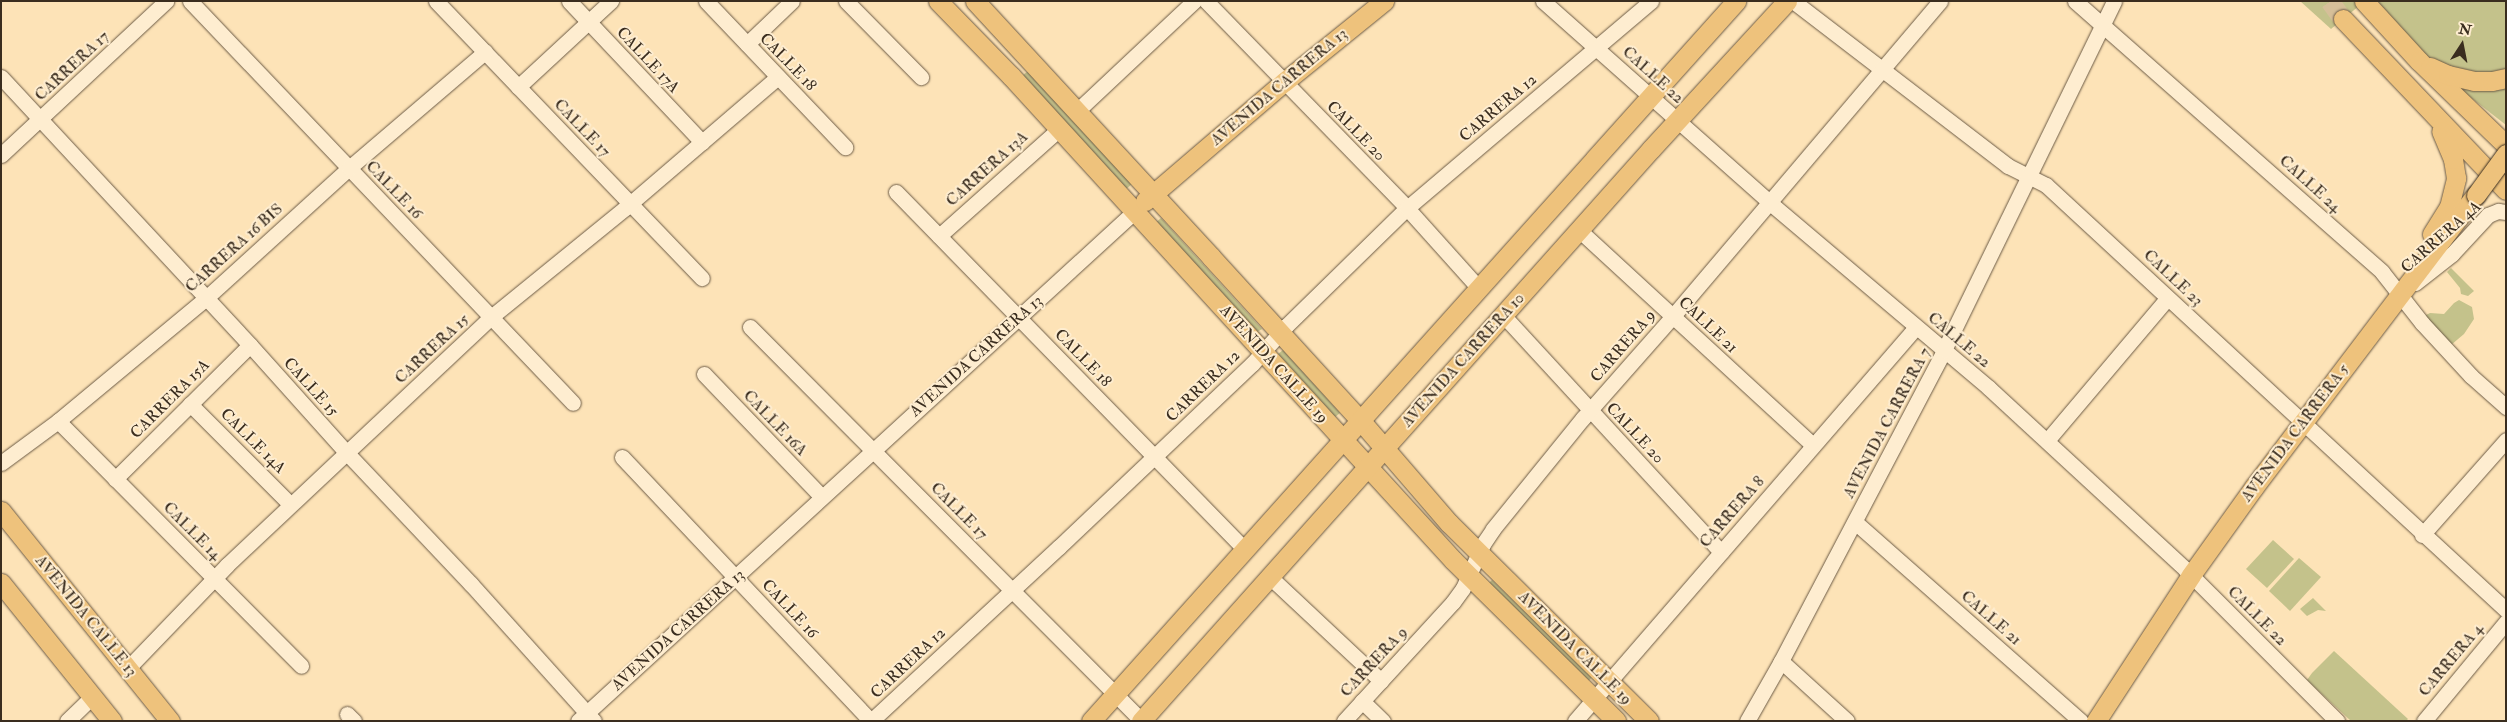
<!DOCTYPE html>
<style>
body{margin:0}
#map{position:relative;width:2507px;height:722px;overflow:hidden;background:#fde3b7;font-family:"IM FELL Double Pica",serif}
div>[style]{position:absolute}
.green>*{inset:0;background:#c4c28b}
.major-tunnel>*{height:19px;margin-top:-9.5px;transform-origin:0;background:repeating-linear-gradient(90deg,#d6bf99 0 19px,transparent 0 28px)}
.roads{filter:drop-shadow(0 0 1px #6b5a45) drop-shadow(0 0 1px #6b5a45)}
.minor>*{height:15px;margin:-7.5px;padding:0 7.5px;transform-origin:7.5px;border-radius:7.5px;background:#feedd0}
.major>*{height:19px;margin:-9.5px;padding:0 9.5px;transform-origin:9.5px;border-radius:9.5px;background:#eec27c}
.bridges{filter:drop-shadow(0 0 1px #3a2d1f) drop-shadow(0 0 1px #3a2d1f)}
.major-bridge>*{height:19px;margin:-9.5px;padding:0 9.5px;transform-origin:9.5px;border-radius:9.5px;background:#eec27c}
span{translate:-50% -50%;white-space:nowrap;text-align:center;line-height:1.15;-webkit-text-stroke:4px #feedd0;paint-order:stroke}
.street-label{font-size:16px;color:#3a2d1f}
.frame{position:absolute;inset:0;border:2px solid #3a2d1f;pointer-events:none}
.north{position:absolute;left:2437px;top:20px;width:50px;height:50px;-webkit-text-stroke:4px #feedd0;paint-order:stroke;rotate:11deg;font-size:14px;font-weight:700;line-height:20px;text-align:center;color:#3a2d1f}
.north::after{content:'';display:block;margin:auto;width:18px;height:22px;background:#3a2d1f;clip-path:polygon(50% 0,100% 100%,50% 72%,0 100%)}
</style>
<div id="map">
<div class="green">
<div style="clip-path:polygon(2300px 1px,2365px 1px,2331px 29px)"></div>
<div style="clip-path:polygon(2370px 1px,2506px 1px,2506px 71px,2473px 74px,2437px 64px,2407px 42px)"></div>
<div style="clip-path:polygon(1028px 71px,1132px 184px,1125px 190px,1022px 76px)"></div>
<div style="clip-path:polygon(2447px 79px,2506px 84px,2506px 125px)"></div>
<div style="clip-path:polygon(1161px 218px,1262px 329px,1257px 332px,1154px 224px)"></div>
<div style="clip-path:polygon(2451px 268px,2474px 291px,2468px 296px,2461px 294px,2460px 288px,2447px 272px)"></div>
<div style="clip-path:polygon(2459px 300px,2472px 307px,2474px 319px,2464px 334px,2451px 345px,2424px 316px,2430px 313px,2444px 314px,2454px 303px)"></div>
<div style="clip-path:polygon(1283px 350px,1340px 413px,1335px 417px,1278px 354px)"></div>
<div style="clip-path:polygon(2273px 540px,2294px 559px,2267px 588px,2246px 569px)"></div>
<div style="clip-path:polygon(2299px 558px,2321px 577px,2290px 611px,2269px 591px)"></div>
<div style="clip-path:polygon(1492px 580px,1592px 677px,1586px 684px,1486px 586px)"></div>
<div style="clip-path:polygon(2313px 598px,2326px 611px,2318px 610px,2307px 616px,2300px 609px)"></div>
<div style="clip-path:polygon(2334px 651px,2408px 719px,2406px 721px,2351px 721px,2310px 683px,2307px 680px,2312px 673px)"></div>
</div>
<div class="major-tunnel">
<div style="left:2330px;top:1px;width:22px;rotate:54deg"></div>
</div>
<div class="roads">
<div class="minor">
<div style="left:190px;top:1px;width:555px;rotate:46.39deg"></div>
<div style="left:436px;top:1px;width:384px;rotate:46.2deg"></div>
<div style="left:569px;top:1px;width:194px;rotate:46.7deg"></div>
<div style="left:706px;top:1px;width:202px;rotate:46.4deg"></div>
<div style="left:846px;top:1px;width:107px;rotate:45.4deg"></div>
<div style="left:1206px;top:1px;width:289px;rotate:45.8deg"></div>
<div style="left:1407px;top:208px;width:106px;rotate:48.1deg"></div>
<div style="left:1543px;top:1px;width:302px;rotate:41.6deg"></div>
<div style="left:1769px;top:202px;width:288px;rotate:40.2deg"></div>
<div style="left:1989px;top:388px;width:268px;rotate:42.7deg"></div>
<div style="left:2186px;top:570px;width:214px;rotate:45deg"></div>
<div style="left:1793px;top:1px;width:271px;rotate:37.5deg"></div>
<div style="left:2008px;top:166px;width:42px;rotate:26.6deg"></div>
<div style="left:2046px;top:185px;width:626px;rotate:42.74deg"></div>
<div style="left:2075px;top:1px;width:409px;rotate:41.4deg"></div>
<div style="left:2382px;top:272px;width:65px;rotate:51.9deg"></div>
<div style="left:2422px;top:323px;width:72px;rotate:47.2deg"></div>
<div style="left:2471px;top:376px;width:47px;rotate:41.5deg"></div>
<div style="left:747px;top:44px;width:62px;rotate:-43.7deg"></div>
<div style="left:1px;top:77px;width:366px;rotate:47.1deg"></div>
<div style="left:250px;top:345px;width:145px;rotate:48.1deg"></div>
<div style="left:347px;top:453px;width:180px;rotate:46.6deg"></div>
<div style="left:471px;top:584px;width:184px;rotate:48.1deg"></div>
<div style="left:518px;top:87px;width:127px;rotate:-42.8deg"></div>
<div style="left:1077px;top:111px;width:161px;rotate:-43.2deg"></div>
<div style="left:1px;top:155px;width:226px;rotate:-43deg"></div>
<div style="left:896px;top:192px;width:499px;rotate:45.7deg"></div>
<div style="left:1579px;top:230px;width:318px;rotate:42.6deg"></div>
<div style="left:939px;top:236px;width:161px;rotate:-41.7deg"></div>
<div style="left:2415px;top:283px;width:47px;rotate:-38.1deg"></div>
<div style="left:2452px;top:254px;width:53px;rotate:-47.3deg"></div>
<div style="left:2488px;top:215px;width:11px;rotate:-22deg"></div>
<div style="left:2498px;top:211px;width:8px;rotate:7deg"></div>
<div style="left:1503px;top:315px;width:322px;rotate:47.4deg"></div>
<div style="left:750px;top:327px;width:556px;rotate:45.15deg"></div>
<div style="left:704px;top:374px;width:169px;rotate:46.2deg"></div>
<div style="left:190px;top:404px;width:141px;rotate:45deg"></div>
<div style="left:58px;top:421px;width:345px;rotate:45.2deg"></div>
<div style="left:2050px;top:437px;width:178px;rotate:-49.8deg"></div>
<div style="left:622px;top:457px;width:363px;rotate:46.7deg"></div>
<div style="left:1px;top:463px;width:71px;rotate:-36.4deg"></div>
<div style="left:58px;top:421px;width:191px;rotate:-39.7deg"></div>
<div style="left:205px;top:299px;width:195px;rotate:-42.3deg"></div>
<div style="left:349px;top:168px;width:179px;rotate:-40.5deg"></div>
<div style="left:115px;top:479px;width:190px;rotate:-44.8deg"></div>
<div style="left:1855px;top:522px;width:301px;rotate:41.4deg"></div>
<div style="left:2422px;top:535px;width:127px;rotate:-48.5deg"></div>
<div style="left:1270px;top:577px;width:152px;rotate:43.1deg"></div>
<div style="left:1781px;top:661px;width:89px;rotate:42.3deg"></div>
<div style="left:128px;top:668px;width:143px;rotate:-46.1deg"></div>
<div style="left:227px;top:565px;width:362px;rotate:-43.2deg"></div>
<div style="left:491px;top:317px;width:173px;rotate:-39.1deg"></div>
<div style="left:625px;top:208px;width:201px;rotate:-40.6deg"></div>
<div style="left:1362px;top:701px;width:29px;rotate:44deg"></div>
<div style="left:347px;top:714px;width:10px;rotate:45deg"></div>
<div style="left:67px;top:721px;width:35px;rotate:-44deg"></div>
<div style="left:578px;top:721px;width:755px;rotate:-42.48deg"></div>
<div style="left:871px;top:721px;width:256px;rotate:-42.8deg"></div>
<div style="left:1059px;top:547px;width:266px;rotate:-43.5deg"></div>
<div style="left:1252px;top:364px;width:51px;rotate:-48.2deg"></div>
<div style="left:1286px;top:326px;width:169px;rotate:-44.3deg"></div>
<div style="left:1407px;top:208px;width:320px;rotate:-40.3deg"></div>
<div style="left:1344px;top:721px;width:161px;rotate:-47.5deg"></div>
<div style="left:1453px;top:602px;width:17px;rotate:-54deg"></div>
<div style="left:1463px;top:588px;width:48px;rotate:-65.6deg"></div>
<div style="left:1483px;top:544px;width:18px;rotate:-56deg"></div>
<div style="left:1493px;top:529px;width:143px;rotate:-51deg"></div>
<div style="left:1583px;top:418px;width:136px;rotate:-48.6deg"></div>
<div style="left:1673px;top:316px;width:413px;rotate:-49.7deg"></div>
<div style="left:1575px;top:721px;width:521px;rotate:-49.12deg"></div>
<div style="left:1747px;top:721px;width:67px;rotate:-60.4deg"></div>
<div style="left:1780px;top:663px;width:353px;rotate:-62.3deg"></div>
<div style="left:1944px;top:350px;width:388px;rotate:-64deg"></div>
<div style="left:2424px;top:721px;width:129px;rotate:-50.4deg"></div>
</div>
<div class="major">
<div style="left:938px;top:1px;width:105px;rotate:45.8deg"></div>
<div style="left:1011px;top:76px;width:655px;rotate:47.6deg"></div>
<div style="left:1453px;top:560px;width:229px;rotate:44.6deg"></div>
<div style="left:975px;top:1px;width:348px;rotate:47.3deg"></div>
<div style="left:1211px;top:257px;width:221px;rotate:47.6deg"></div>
<div style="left:1360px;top:420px;width:136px;rotate:49.2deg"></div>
<div style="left:1449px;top:523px;width:281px;rotate:44.7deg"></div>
<div style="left:2364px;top:1px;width:81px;rotate:47.5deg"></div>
<div style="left:2419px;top:61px;width:121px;rotate:44deg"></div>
<div style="left:2343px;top:19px;width:236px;rotate:46.4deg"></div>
<div style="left:2430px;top:67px;width:20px;rotate:24deg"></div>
<div style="left:2448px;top:75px;width:27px;rotate:13deg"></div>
<div style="left:2474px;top:81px;width:18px"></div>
<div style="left:2492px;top:81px;width:14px;rotate:-12deg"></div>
<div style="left:1145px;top:201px;width:183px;rotate:-40.6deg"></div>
<div style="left:1284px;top:82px;width:129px;rotate:-39deg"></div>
<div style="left:2432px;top:234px;width:32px;rotate:-58deg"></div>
<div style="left:2449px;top:207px;width:30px;rotate:-76deg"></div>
<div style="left:2456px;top:178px;width:19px;rotate:-99deg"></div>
<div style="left:2453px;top:159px;width:30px;rotate:-113deg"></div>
<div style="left:1px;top:511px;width:270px;rotate:51.2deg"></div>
<div style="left:1px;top:583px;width:177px;rotate:51.2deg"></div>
<div style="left:1091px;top:721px;width:967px;rotate:-48.14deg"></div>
<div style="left:1141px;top:721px;width:766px;rotate:-48.28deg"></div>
<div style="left:1651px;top:149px;width:201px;rotate:-47.4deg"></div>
<div style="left:2096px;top:721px;width:174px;rotate:-56.9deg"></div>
<div style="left:2191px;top:575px;width:108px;rotate:-54.4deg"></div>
<div style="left:2254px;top:487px;width:367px;rotate:-52.8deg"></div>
</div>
</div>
<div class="bridges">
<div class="major-bridge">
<div style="left:2476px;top:195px;width:51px;rotate:-53.8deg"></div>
</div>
</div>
<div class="street-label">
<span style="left:648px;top:60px;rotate:47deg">CALLE 17A</span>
<span style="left:788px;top:62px;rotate:46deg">CALLE 18</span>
<span style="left:72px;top:66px;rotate:-43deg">CARRERA 17</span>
<span style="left:1653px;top:75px;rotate:42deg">CALLE 22</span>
<span style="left:1279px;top:87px;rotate:-40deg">AVENIDA CARRERA 13</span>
<span style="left:1498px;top:108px;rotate:-40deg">CARRERA 12</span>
<span style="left:582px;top:128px;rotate:46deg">CALLE 17</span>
<span style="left:1356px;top:131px;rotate:46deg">CALLE 20</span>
<span style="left:987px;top:169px;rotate:-42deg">CARRERA 13A</span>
<span style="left:2310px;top:184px;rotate:42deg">CALLE 24</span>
<span style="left:394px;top:190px;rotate:46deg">CALLE 16</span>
<span style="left:2441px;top:237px;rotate:-41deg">CARRERA 4A</span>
<span style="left:234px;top:248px;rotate:-42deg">CARRERA 16 BIS</span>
<span style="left:2173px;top:278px;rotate:43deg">CALLE 23</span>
<span style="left:1708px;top:325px;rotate:43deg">CALLE 21</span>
<span style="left:1959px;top:340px;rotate:40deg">CALLE 22</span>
<span style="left:1623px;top:346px;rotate:-49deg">CARRERA 9</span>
<span style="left:432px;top:349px;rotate:-43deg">CARRERA 15</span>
<span style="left:976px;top:356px;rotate:-42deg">AVENIDA CARRERA 13</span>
<span style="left:1083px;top:358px;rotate:46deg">CALLE 18</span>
<span style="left:1463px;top:360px;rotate:-48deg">AVENIDA CARRERA 10</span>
<span style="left:1274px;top:364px;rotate:48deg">AVENIDA CALLE 19</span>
<span style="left:1203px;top:386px;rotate:-44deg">CARRERA 12</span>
<span style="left:311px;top:387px;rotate:48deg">CALLE 15</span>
<span style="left:170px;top:399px;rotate:-45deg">CARRERA 15A</span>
<span style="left:775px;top:423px;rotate:46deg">CALLE 16A</span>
<span style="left:1887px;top:423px;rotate:-62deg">AVENIDA CARRERA 7</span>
<span style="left:1635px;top:433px;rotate:47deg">CALLE 20</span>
<span style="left:2295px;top:433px;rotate:-53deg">AVENIDA CARRERA 5</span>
<span style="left:253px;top:441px;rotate:45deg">CALLE 14A</span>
<span style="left:959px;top:511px;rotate:45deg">CALLE 17</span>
<span style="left:1732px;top:512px;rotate:-49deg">CARRERA 8</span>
<span style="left:192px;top:531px;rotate:45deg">CALLE 14</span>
<span style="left:790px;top:609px;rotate:47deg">CALLE 16</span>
<span style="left:86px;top:616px;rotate:51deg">AVENIDA CALLE 13</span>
<span style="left:2257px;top:616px;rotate:45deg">CALLE 22</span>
<span style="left:1991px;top:618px;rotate:41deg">CALLE 21</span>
<span style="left:678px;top:630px;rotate:-42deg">AVENIDA CARRERA 13</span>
<span style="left:1575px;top:648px;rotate:45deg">AVENIDA CALLE 19</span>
<span style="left:2451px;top:660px;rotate:-50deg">CARRERA 4</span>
<span style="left:1374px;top:662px;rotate:-47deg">CARRERA 9</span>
<span style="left:908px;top:663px;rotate:-43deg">CARRERA 12</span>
</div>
<div class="frame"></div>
<div class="north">N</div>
</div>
